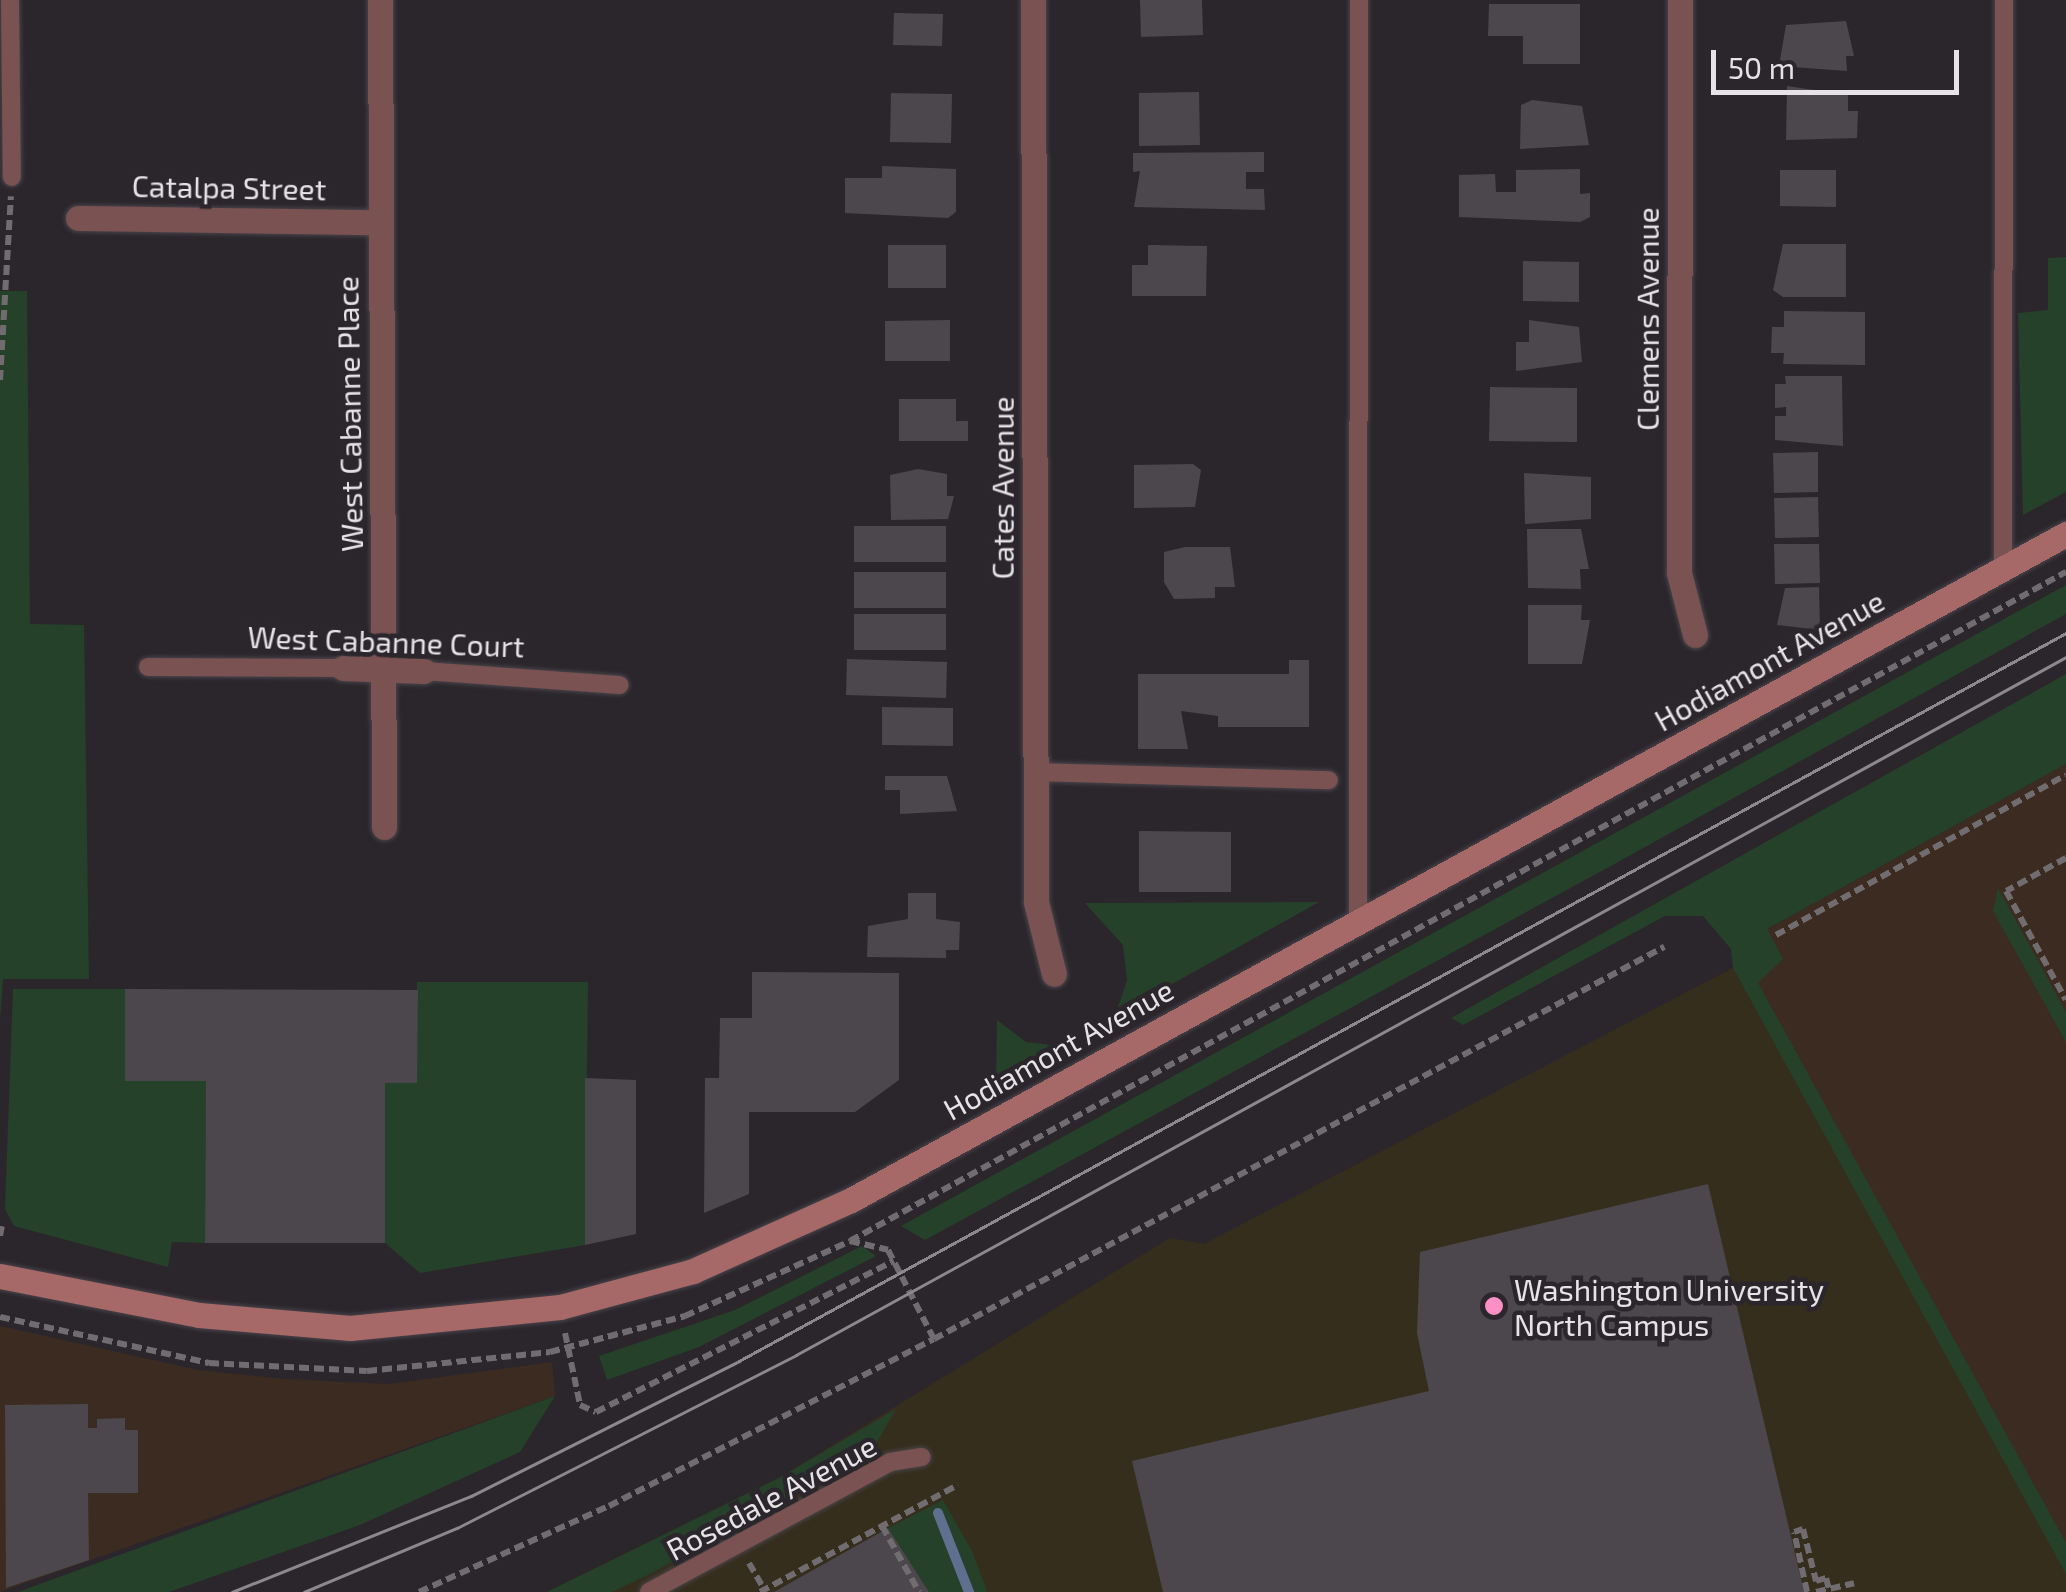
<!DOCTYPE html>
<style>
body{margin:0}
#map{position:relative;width:2066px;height:1592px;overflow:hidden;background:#2b262c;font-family:"Exo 2",sans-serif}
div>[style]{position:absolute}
.commercial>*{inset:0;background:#3c2b21}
.education>*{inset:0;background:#362e1d}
.green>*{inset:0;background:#26412a}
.stream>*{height:10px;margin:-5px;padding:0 5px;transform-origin:5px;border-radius:5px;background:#5e6f90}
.building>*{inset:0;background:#4c474d}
.path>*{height:6px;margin-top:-3px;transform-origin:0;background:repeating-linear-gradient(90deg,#706c70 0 10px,transparent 0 15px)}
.roads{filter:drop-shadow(0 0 2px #49444a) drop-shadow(0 0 2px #49444a)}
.lane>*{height:18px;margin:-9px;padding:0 9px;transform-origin:9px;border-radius:9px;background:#795251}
.street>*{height:25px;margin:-12.5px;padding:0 12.5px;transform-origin:12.5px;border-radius:12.5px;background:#795251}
.secondary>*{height:25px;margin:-12.5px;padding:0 12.5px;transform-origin:12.5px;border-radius:12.5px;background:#a76968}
.tram>*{height:2.5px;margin:-1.25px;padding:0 1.25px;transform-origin:1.25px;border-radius:1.25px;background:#8c888c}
.dots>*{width:28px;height:28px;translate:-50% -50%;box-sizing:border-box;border:5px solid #2b262c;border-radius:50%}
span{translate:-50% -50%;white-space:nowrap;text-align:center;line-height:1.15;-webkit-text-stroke:9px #2b262c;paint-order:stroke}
.street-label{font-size:30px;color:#e6e3e6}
.poi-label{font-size:30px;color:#e6e3e6}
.left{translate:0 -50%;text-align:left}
.scale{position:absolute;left:1711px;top:50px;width:248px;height:45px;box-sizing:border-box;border:5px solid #e6e3e6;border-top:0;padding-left:12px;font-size:30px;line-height:35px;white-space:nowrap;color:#e6e3e6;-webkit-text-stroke:8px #2b262c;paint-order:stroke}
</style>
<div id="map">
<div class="commercial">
<div style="clip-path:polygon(2066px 764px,2066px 1562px,1731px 949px)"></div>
<div style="clip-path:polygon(0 1326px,198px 1370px,285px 1379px,389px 1384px,552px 1362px,555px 1396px,0 1592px)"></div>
</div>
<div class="education">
<div style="clip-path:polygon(1733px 968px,2066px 1568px,2066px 1592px,547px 1592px,779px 1478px,1170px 1238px,1204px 1244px)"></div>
</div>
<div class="green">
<div style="clip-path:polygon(2066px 257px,2066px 492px,2023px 515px,2018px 313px,2048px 310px,2048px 258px)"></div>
<div style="clip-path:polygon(0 291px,27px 291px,30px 624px,84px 625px,89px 979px,3px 979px,0 1021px)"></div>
<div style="clip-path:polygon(2066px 585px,2066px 614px,1609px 867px,925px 1240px,901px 1226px)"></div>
<div style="clip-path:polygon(2066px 674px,2066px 764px,1767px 929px,1783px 959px,1758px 983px,2066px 1543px,2066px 1574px,1733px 968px,1731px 949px,1703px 916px,1665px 916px,1463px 1025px,1451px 1018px)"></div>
<div style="clip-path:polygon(1998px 888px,2066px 1012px,2066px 1042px,1993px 911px)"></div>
<div style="clip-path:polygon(1319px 902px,1115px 1016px,1127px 980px,1123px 945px,1085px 903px)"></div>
<div style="clip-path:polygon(417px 982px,588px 982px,585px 1245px,420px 1273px,385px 1243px,385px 1083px,417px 1083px)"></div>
<div style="clip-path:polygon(13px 989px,125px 989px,125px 1081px,206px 1081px,205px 1243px,172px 1242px,168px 1267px,14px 1226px,5px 1209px)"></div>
<div style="clip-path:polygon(997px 1020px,1026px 1042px,1060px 1046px,996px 1081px)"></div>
<div style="clip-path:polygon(862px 1246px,876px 1256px,699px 1347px,607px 1380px,599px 1356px,735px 1310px)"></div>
<div style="clip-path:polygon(555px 1396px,520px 1452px,360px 1525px,169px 1592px,18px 1592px)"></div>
<div style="clip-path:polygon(896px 1409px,873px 1449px,650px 1574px,612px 1592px,547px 1592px,779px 1478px)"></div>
<div style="clip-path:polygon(943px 1500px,973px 1553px,987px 1592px,929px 1592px,888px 1528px)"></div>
</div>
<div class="stream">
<div style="left:938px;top:1513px;width:85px;rotate:68.6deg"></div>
</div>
<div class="building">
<div style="clip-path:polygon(1140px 0,1202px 0,1203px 35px,1141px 37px)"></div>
<div style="clip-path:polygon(1489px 4px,1580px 4px,1580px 64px,1523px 64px,1523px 36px,1488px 36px)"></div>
<div style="clip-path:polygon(894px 13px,943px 14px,942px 46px,893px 45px)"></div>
<div style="clip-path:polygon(1846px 21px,1854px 56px,1846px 56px,1847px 71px,1779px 66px,1786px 25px)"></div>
<div style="clip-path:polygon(1787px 86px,1848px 95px,1848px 111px,1858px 111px,1857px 138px,1786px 140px)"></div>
<div style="clip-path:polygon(1199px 92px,1200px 145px,1139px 146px,1139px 93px)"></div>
<div style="clip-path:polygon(891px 93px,952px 94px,951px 143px,890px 142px)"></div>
<div style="clip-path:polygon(1532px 100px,1582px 106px,1589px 145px,1520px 149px,1521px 105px)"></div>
<div style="clip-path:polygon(1264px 152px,1264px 172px,1246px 172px,1246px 189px,1264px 189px,1265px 210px,1134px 207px,1140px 171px,1133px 172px,1133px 153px)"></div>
<div style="clip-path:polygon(882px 166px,956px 169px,956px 212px,948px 218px,845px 213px,845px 178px,882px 178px)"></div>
<div style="clip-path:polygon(1580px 169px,1580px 194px,1590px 193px,1590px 217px,1580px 222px,1459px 217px,1459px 175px,1495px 174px,1496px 192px,1516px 192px,1516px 170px)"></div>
<div style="clip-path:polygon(1780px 170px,1836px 170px,1836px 207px,1780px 206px)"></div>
<div style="clip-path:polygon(1783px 244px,1846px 244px,1846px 297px,1783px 297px,1773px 290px)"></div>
<div style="clip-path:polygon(888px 245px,946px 245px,946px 288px,888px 288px)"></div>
<div style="clip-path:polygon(1148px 245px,1207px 246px,1206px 296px,1132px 296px,1132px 265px,1148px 265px)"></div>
<div style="clip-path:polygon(1523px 261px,1579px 262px,1579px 302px,1523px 301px)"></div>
<div style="clip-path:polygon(1784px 311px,1865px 312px,1865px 365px,1783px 364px,1784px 353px,1771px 353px,1772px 327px,1784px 327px)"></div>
<div style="clip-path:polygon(950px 320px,950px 361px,885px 361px,885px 321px)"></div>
<div style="clip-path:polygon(1529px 320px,1579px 327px,1582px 362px,1516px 371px,1516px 342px,1529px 342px)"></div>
<div style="clip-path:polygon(1785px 376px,1842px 376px,1843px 446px,1775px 440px,1775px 416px,1786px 416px,1786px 407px,1775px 408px,1775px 384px,1786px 384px)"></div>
<div style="clip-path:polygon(1490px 387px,1577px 388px,1577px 442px,1489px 441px)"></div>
<div style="clip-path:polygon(899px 399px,956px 399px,956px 421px,968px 421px,968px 441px,899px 441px)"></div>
<div style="clip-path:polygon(1818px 452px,1818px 492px,1774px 493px,1773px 453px)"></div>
<div style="clip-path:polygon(1193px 464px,1201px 470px,1195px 507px,1134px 508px,1134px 465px)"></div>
<div style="clip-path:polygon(918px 469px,947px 474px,947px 496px,954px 496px,948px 519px,891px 520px,890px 475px)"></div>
<div style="clip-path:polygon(1524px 473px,1591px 477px,1591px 519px,1525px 524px)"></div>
<div style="clip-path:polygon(1818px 497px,1819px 537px,1775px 538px,1774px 498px)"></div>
<div style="clip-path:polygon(854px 526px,946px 526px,946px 562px,854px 562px)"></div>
<div style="clip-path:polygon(1527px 529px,1581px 529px,1589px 569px,1580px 569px,1581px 589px,1528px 588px)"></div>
<div style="clip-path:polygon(1774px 544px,1819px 544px,1820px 583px,1775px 584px)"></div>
<div style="clip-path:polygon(1185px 547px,1230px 547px,1235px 587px,1215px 587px,1215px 598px,1174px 599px,1164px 582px,1164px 552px)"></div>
<div style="clip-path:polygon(854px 572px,946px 572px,946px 608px,854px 608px)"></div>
<div style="clip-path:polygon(1819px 587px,1820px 630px,1777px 625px,1785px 588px)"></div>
<div style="clip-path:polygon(1528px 605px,1582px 605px,1581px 620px,1590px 620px,1582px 664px,1528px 664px)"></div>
<div style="clip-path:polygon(854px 614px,946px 614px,946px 650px,854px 650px)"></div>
<div style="clip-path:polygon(847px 659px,947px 662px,946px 698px,846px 695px)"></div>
<div style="clip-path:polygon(1289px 660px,1309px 660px,1309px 727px,1218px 727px,1218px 716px,1181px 711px,1188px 749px,1138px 749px,1138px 674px,1289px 674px)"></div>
<div style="clip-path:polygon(882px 707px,953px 708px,953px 746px,882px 745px)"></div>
<div style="clip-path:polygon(885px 776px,947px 776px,957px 811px,900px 814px,900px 790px,885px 790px)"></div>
<div style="clip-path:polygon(1139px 831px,1231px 832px,1231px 892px,1139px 892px)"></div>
<div style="clip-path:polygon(908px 893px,936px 893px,936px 919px,960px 922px,959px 950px,946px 950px,946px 958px,867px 957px,868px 926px,908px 919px)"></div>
<div style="clip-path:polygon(752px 972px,899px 973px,899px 1080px,855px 1112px,749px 1112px,749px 1194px,704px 1213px,705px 1078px,719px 1078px,720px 1018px,752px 1018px)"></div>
<div style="clip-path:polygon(125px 989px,418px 990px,417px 1083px,385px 1083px,385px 1243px,205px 1243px,206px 1081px,125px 1081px)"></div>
<div style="clip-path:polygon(585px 1078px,636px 1080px,636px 1234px,585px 1245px)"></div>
<div style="clip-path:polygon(1708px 1184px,1804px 1592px,1163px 1592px,1132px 1461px,1429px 1391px,1417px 1333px,1420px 1252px)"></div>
<div style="clip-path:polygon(88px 1404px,88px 1428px,97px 1428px,97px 1419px,125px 1418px,125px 1430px,138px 1430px,138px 1493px,88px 1493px,89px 1560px,6px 1588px,5px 1405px)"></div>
<div style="clip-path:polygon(888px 1528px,929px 1592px,774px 1592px)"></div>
</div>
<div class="path">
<div style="left:0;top:380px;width:184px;rotate:-86.6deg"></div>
<div style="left:2066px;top:858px;width:68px;rotate:151.2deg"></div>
<div style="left:2006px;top:891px;width:124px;rotate:61.2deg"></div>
<div style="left:1776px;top:935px;width:331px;rotate:-28.9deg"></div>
<div style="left:0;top:1236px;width:10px;rotate:-79deg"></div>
<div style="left:850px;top:1241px;width:39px;rotate:13deg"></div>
<div style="left:888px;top:1250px;width:100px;rotate:62.7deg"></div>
<div style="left:0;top:1317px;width:214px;rotate:12.4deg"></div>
<div style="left:209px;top:1363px;width:158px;rotate:2.9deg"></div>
<div style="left:367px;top:1371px;width:184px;rotate:-5.9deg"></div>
<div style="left:550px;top:1352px;width:140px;rotate:-14.9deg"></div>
<div style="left:685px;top:1316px;width:181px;rotate:-24.4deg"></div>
<div style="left:850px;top:1241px;width:1388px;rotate:-28.82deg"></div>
<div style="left:565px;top:1333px;width:74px;rotate:78.2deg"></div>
<div style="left:580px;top:1405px;width:17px;rotate:24deg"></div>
<div style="left:596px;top:1412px;width:334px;rotate:-26.9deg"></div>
<div style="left:882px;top:1526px;width:76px;rotate:60.7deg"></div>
<div style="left:749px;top:1563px;width:32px;rotate:60deg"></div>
<div style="left:419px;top:1592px;width:209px;rotate:-24.4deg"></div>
<div style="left:609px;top:1506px;width:365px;rotate:-27.2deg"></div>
<div style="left:934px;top:1339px;width:829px;rotate:-28.24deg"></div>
<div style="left:760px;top:1592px;width:225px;rotate:-28.4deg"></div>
<div style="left:1807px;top:1592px;width:61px;rotate:-102.2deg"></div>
<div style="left:1794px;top:1532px;width:9px;rotate:-18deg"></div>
<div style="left:1803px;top:1529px;width:54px;rotate:76deg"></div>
<div style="left:1816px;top:1581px;width:10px;rotate:-17deg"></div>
<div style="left:1826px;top:1578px;width:11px;rotate:75deg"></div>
<div style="left:1816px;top:1592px;width:39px;rotate:-13deg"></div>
</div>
<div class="roads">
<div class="lane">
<div style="left:10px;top:0;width:177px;rotate:89.4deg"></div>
<div style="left:2003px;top:568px;width:568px;rotate:-89.9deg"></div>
<div style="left:148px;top:667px;width:195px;rotate:0.3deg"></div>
<div style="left:424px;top:671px;width:196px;rotate:4.1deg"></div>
<div style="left:1035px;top:772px;width:294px;rotate:1.6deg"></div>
<div style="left:1358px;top:922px;width:922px;rotate:-89.94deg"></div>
<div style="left:649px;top:1592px;width:274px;rotate:-28.3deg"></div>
<div style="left:890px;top:1462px;width:32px;rotate:-9deg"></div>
</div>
<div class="street">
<div style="left:380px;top:0;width:827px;rotate:89.72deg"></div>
<div style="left:1033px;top:0;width:902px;rotate:89.81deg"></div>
<div style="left:1036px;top:902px;width:74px;rotate:76deg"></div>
<div style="left:1680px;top:0;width:573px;rotate:90.1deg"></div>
<div style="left:1679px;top:573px;width:64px;rotate:75.5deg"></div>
<div style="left:78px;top:218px;width:302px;rotate:0.8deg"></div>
<div style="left:343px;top:668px;width:81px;rotate:2.1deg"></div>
</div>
<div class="secondary">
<div style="left:0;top:1276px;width:203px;rotate:11.1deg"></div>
<div style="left:199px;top:1315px;width:152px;rotate:4.9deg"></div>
<div style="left:350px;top:1328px;width:211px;rotate:-5.7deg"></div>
<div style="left:560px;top:1307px;width:138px;rotate:-15.1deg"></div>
<div style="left:693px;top:1271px;width:173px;rotate:-24.2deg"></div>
<div style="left:851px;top:1200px;width:1386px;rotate:-28.73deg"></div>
</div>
</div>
<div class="tram">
<div style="left:232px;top:1592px;width:258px;rotate:-21.9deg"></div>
<div style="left:471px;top:1496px;width:300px;rotate:-26.7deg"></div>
<div style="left:739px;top:1361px;width:1514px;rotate:-28.75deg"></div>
<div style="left:304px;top:1592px;width:166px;rotate:-22.7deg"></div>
<div style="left:457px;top:1528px;width:381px;rotate:-27deg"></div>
<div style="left:796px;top:1355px;width:1449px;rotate:-28.79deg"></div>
</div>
<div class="dots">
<div style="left:1494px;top:1306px;background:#fc8fc3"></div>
</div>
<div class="street-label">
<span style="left:229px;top:187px;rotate:1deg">Catalpa Street</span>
<span style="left:1647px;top:319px;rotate:-90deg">Clemens Avenue</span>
<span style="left:349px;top:414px;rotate:-91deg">West Cabanne Place</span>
<span style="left:1002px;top:488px;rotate:-90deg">Cates Avenue</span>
<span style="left:386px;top:641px;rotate:2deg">West Cabanne Court</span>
<span style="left:1769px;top:660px;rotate:-29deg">Hodiamont Avenue</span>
<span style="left:1058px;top:1049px;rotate:-29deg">Hodiamont Avenue</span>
<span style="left:771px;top:1497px;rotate:-28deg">Rosedale Avenue</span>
</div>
<div class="poi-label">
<span class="left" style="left:1514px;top:1306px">Washington University<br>North Campus</span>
</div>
<div class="scale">50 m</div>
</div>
